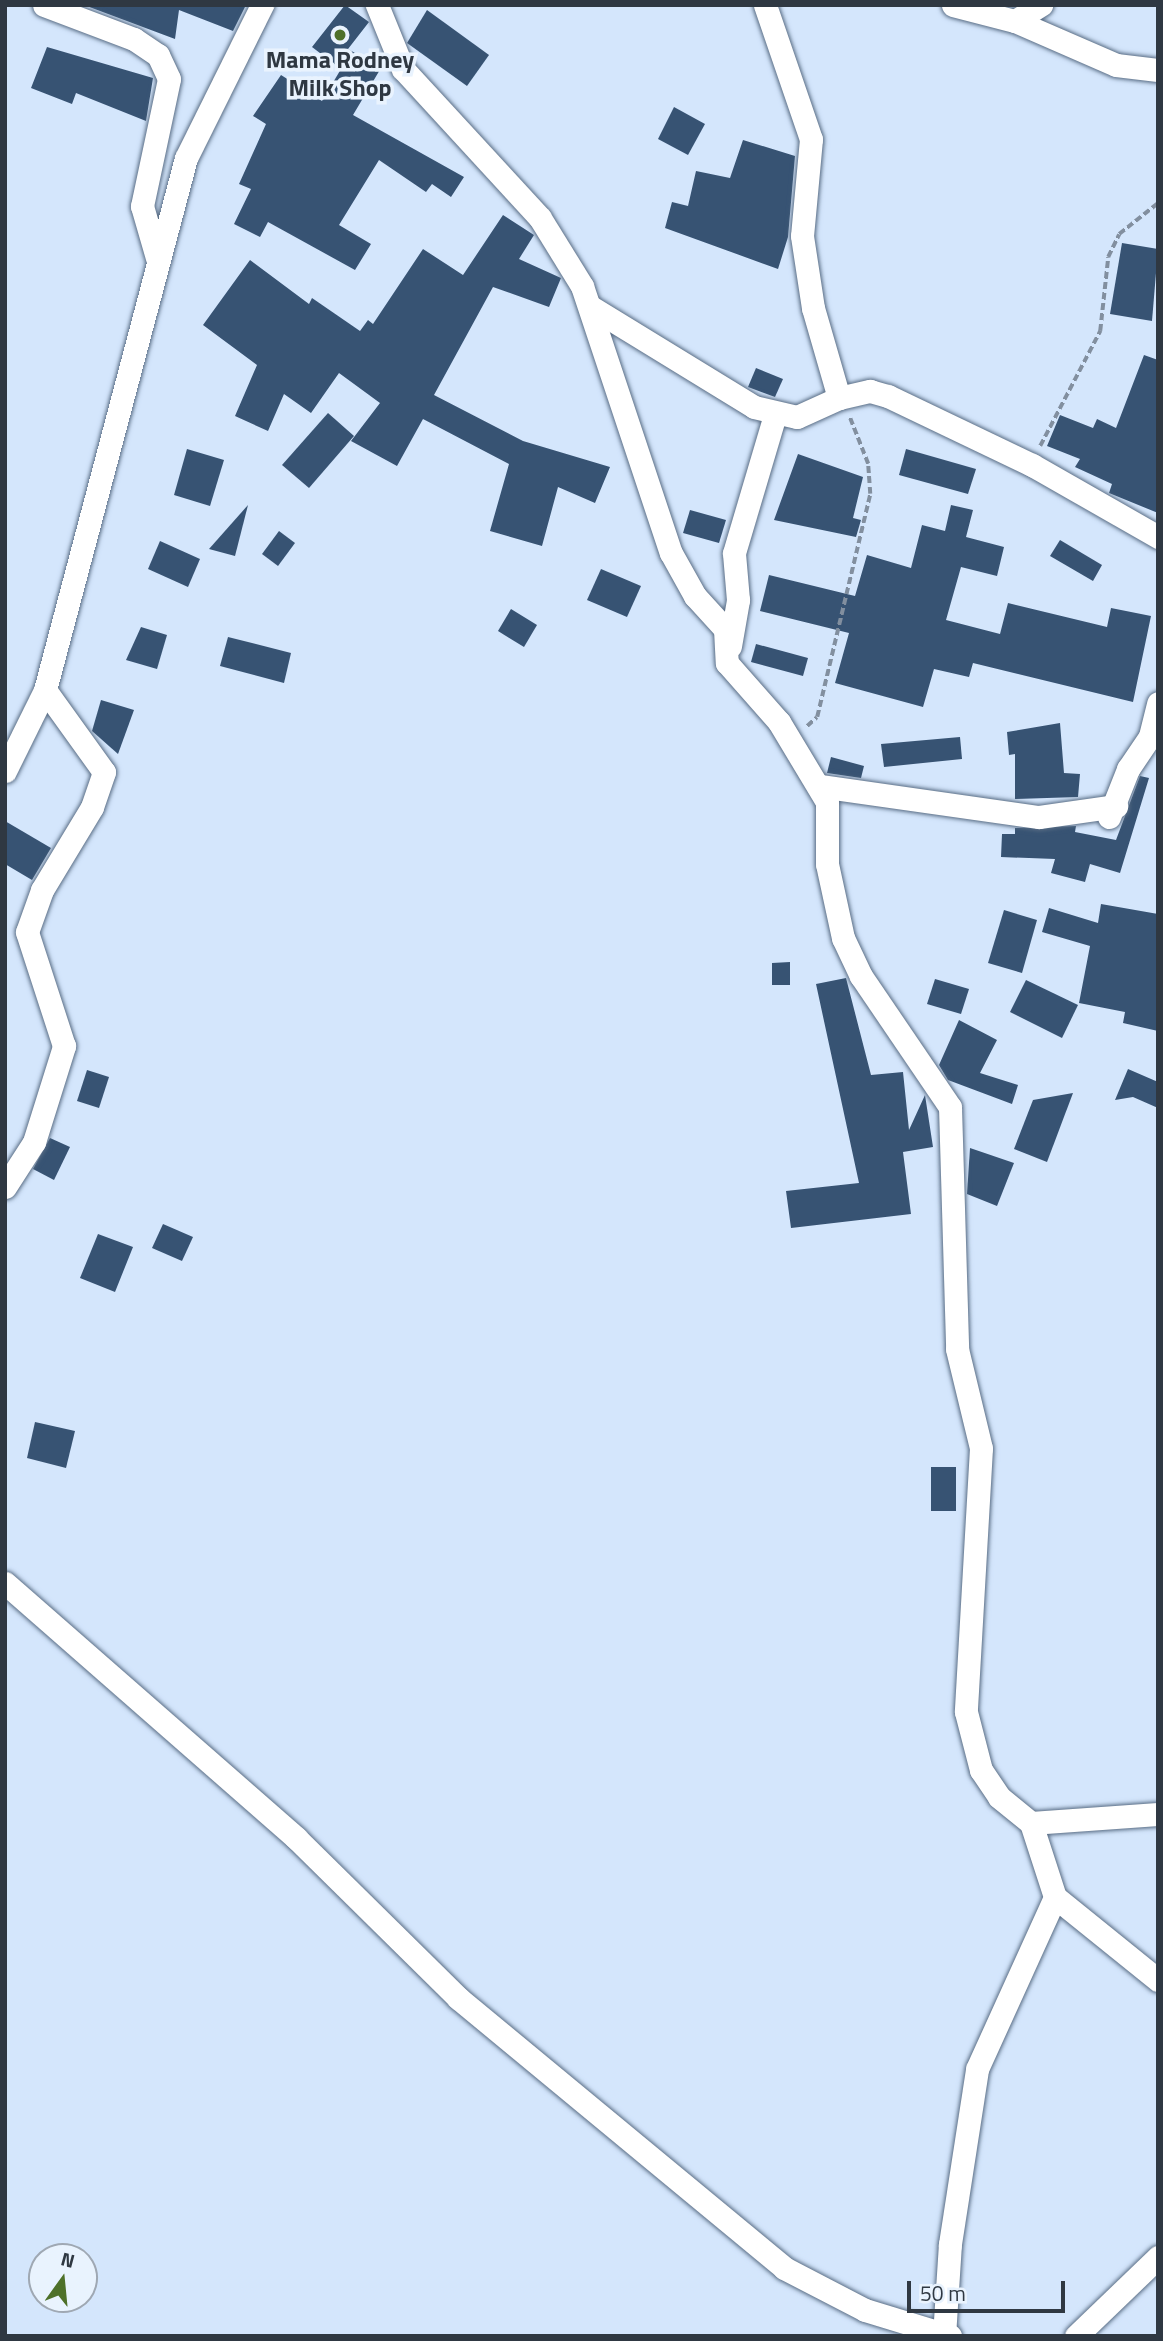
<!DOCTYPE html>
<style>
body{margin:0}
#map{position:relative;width:1163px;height:2341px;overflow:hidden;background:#d4e6fc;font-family:"Titillium Web",sans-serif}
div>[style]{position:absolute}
.building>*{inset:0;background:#375373}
.path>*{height:3.5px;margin-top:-1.75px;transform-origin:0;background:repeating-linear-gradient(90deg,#828f9f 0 7px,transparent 0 10.5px)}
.roads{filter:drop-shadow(0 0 2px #596d85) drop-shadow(0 0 2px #596d85)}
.minor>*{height:23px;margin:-11.5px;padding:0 11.5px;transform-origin:11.5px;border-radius:11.5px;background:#fff}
.dots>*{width:19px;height:19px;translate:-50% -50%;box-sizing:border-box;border:4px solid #e9f3fe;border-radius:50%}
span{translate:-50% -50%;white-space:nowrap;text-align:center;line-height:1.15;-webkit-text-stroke:7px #e9f3fe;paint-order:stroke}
.poi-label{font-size:24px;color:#2f3842;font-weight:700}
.frame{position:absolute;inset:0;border:7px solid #2f3842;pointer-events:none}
.north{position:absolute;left:28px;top:2243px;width:70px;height:70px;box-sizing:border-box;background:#e9f3fe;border:2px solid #9fa8b3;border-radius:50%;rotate:15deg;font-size:19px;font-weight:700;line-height:28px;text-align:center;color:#2f3842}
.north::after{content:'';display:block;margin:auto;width:24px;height:32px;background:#4e712a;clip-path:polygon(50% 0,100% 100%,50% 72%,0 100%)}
.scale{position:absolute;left:907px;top:2281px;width:158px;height:32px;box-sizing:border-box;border:4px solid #2f3842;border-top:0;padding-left:9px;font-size:21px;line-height:24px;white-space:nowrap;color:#2f3842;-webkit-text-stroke:5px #e9f3fe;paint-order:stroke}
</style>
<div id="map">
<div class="building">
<div style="clip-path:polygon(84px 5px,246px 5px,233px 31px,179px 10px,175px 39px)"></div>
<div style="clip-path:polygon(345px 5px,369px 22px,348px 49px,381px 68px,353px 115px,464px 177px,451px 197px,432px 184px,426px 192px,379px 160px,339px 225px,371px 244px,355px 270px,268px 222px,260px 237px,234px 224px,251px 189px,239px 184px,266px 124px,253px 116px,281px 75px,322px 101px,341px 69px,312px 47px)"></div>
<div style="clip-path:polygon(427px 10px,489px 55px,467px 86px,407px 43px)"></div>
<div style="clip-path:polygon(47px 47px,153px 78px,146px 121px,76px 93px,72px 104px,31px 88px)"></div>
<div style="clip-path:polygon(674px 107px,705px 124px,688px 155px,658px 139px)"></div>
<div style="clip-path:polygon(743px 140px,795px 156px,788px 237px,778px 269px,665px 228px,672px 202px,688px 206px,696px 171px,730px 178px)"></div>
<div style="clip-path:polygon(503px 215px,534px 235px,519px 259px,561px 278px,549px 307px,493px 287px,434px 395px,523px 441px,610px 467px,595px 503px,558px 487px,542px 546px,490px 531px,509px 464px,423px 419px,397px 466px,351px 441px,380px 403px,339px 373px,311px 413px,284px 394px,268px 431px,235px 416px,257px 365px,203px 325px,250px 260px,309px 304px,312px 298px,360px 331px,368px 320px,373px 324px,423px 249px,463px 275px)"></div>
<div style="clip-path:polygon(1122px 243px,1158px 249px,1152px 321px,1110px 314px)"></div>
<div style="clip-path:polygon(1144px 355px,1158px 360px,1158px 513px,1109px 493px,1112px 484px,1075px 467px,1080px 459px,1047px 446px,1060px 415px,1093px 428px,1097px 419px,1116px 428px)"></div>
<div style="clip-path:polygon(756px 368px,783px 379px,775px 397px,748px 387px)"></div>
<div style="clip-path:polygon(328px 413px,354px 436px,309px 488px,282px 465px)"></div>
<div style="clip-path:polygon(187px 449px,224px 460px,210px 506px,174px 495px)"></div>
<div style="clip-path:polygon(906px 449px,976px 469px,968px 494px,899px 475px)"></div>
<div style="clip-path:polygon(798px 454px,863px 477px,853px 518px,861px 520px,856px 537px,774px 520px)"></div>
<div style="clip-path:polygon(248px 505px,235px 556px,209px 549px)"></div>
<div style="clip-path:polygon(951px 505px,973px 510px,966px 537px,1004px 547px,997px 576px,961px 567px,946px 620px,1000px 634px,1008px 603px,1107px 627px,1111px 608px,1151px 616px,1133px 702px,973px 663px,969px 677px,934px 669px,923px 707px,835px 683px,849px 633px,760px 611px,769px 575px,855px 596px,867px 555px,911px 568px,922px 525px,945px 531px)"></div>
<div style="clip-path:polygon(690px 510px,726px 520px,719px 543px,683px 533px)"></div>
<div style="clip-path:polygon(279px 531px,295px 543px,278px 566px,262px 554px)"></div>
<div style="clip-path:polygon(1060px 540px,1102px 565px,1093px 581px,1050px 556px)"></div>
<div style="clip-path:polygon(160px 541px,200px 559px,188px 587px,148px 569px)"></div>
<div style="clip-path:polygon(601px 569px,641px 586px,627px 617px,587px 600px)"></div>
<div style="clip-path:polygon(511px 609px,537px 625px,524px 647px,498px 631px)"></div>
<div style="clip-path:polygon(141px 627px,167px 635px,157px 669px,126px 660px)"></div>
<div style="clip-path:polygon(228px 637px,291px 653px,284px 683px,220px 666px)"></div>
<div style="clip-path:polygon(756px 644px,808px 658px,803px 676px,751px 662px)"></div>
<div style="clip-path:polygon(101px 700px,134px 710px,118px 754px,92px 731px)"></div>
<div style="clip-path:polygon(1060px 723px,1064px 773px,1080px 774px,1078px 797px,1015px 799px,1015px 754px,1009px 755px,1007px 732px)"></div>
<div style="clip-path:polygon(960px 737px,962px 759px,884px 767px,881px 744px)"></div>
<div style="clip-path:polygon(831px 757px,864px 766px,861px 778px,827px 773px)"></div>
<div style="clip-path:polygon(1140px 776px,1149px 778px,1120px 873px,1090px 864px,1085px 882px,1051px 873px,1055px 859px,1001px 857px,1002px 834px,1015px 834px,1015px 828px,1076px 826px,1075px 832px,1116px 840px)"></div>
<div style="clip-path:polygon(5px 821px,51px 848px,32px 880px,5px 864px)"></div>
<div style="clip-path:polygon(1101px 904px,1158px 914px,1158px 1031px,1123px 1023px,1125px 1012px,1079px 1003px,1090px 946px,1042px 932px,1049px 908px,1098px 923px)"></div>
<div style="clip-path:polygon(1004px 910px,1037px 920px,1022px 973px,988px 963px)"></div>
<div style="clip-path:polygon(790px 962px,790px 985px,772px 985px,772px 963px)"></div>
<div style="clip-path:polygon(846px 978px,871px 1075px,903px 1072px,909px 1130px,925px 1095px,933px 1147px,903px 1152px,911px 1214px,791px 1228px,786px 1191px,859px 1183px,816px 984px)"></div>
<div style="clip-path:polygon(935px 979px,969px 989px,961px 1014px,927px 1004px)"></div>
<div style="clip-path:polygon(1026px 980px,1078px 1005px,1062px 1038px,1010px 1012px)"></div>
<div style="clip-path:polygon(959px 1020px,997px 1040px,980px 1073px,1018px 1085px,1012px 1104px,948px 1080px,939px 1065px)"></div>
<div style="clip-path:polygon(1128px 1069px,1158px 1082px,1158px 1108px,1133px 1097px,1115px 1100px)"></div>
<div style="clip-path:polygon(87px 1070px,109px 1077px,99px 1108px,77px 1101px)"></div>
<div style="clip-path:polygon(1073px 1093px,1047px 1162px,1014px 1149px,1033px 1100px)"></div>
<div style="clip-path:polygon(50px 1138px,70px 1147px,54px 1180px,33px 1169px)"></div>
<div style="clip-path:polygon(970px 1148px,1014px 1163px,997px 1206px,967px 1194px)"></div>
<div style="clip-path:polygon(163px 1224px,193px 1237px,182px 1261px,152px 1248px)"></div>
<div style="clip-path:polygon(98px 1234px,133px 1247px,115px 1292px,80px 1278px)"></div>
<div style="clip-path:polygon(35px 1422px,75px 1431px,66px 1468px,27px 1458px)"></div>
<div style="clip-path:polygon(931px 1467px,956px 1467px,956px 1511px,931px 1511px)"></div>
</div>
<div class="path">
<div style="left:1040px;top:446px;width:130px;rotate:-62.4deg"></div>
<div style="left:1100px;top:331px;width:74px;rotate:-83.8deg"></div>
<div style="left:1108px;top:257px;width:25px;rotate:-64deg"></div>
<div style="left:1119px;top:234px;width:50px;rotate:-38.5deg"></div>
<div style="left:807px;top:726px;width:13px;rotate:-42deg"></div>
<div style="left:817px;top:717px;width:229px;rotate:-76.6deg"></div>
<div style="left:870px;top:494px;width:30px;rotate:-94deg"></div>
<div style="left:868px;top:464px;width:52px;rotate:-111.6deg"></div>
</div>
<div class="roads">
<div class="minor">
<div style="left:44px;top:5px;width:96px;rotate:20.7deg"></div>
<div style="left:134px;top:39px;width:29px;rotate:34deg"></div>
<div style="left:158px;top:55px;width:26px;rotate:65deg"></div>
<div style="left:169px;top:79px;width:130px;rotate:102deg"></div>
<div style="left:142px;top:206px;width:54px;rotate:73.9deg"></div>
<div style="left:377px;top:5px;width:69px;rotate:67.9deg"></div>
<div style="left:403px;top:69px;width:202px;rotate:47.4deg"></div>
<div style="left:540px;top:218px;width:80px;rotate:58.3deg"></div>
<div style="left:582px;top:286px;width:281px;rotate:71.6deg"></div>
<div style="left:671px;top:553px;width:49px;rotate:60.8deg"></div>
<div style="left:695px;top:596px;width:45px;rotate:47.7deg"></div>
<div style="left:725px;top:629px;width:34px;rotate:87deg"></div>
<div style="left:727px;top:663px;width:79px;rotate:48.6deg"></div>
<div style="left:779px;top:722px;width:93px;rotate:59deg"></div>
<div style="left:827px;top:802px;width:62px;rotate:90deg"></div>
<div style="left:827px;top:864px;width:76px;rotate:77.8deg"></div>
<div style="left:843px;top:938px;width:42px;rotate:64.7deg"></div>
<div style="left:861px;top:976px;width:158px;rotate:55.8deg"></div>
<div style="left:950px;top:1107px;width:242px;rotate:88.3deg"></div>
<div style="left:957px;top:1349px;width:102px;rotate:76.4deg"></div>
<div style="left:981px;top:1448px;width:264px;rotate:93.3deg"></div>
<div style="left:966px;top:1712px;width:60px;rotate:75.5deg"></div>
<div style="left:981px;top:1770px;width:32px;rotate:56deg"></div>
<div style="left:999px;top:1797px;width:41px;rotate:39.1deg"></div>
<div style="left:1031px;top:1823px;width:127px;rotate:-4.1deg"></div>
<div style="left:765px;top:5px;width:142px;rotate:71.1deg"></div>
<div style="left:811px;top:139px;width:97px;rotate:95.3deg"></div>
<div style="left:802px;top:236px;width:73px;rotate:81.3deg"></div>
<div style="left:813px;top:308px;width:94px;rotate:73.9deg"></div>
<div style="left:953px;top:5px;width:64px;rotate:14.5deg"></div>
<div style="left:1015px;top:21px;width:110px;rotate:23.5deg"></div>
<div style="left:1116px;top:65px;width:42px;rotate:6.8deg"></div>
<div style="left:1015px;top:21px;width:31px;rotate:-32deg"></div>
<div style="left:591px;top:307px;width:191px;rotate:31.5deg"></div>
<div style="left:754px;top:407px;width:44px;rotate:13.1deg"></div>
<div style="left:797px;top:417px;width:46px;rotate:-24.3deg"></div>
<div style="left:839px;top:398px;width:32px;rotate:-13deg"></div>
<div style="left:870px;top:391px;width:19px;rotate:16deg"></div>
<div style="left:888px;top:396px;width:160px;rotate:25.6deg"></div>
<div style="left:1032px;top:465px;width:145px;rotate:29.7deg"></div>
<div style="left:730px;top:646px;width:47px;rotate:-80.1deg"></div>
<div style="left:738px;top:600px;width:47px;rotate:-94.9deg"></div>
<div style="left:734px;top:553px;width:144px;rotate:-73.5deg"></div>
<div style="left:5px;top:771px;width:90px;rotate:-63.7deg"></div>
<div style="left:45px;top:690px;width:550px;rotate:-75.16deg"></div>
<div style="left:186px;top:158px;width:171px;rotate:-63.6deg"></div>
<div style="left:820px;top:786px;width:221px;rotate:8.1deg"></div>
<div style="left:1039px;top:817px;width:78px;rotate:-8.1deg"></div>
<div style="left:1109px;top:817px;width:52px;rotate:-68.4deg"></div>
<div style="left:1128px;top:769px;width:40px;rotate:-56deg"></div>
<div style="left:1150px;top:736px;width:34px;rotate:-76deg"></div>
<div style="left:5px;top:1187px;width:54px;rotate:-57.2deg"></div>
<div style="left:34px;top:1142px;width:101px;rotate:-72.6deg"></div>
<div style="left:64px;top:1046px;width:120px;rotate:-108deg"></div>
<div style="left:27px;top:932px;width:45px;rotate:-70.3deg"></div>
<div style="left:42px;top:890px;width:97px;rotate:-58.9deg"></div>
<div style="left:92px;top:807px;width:37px;rotate:-71deg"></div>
<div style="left:104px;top:772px;width:101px;rotate:-125.7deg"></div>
<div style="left:5px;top:1583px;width:387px;rotate:41.2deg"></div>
<div style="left:296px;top:1838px;width:228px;rotate:44.6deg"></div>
<div style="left:458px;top:1998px;width:423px;rotate:39.6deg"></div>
<div style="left:784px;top:2268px;width:91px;rotate:27.4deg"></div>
<div style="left:865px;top:2310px;width:89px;rotate:17deg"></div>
<div style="left:1055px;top:1897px;width:132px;rotate:38.9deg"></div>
<div style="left:944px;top:2336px;width:92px;rotate:-86.3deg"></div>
<div style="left:950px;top:2244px;width:177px;rotate:-81.2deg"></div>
<div style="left:977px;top:2069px;width:189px;rotate:-65.6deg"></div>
<div style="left:1055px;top:1897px;width:78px;rotate:-108deg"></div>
<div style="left:1076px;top:2336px;width:114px;rotate:-43.9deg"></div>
</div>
</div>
<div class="dots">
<div style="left:340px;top:35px;background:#4e712a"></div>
</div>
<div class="poi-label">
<span style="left:340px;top:74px">Mama Rodney<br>Milk Shop</span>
</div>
<div class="frame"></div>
<div class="north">N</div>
<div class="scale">50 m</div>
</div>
